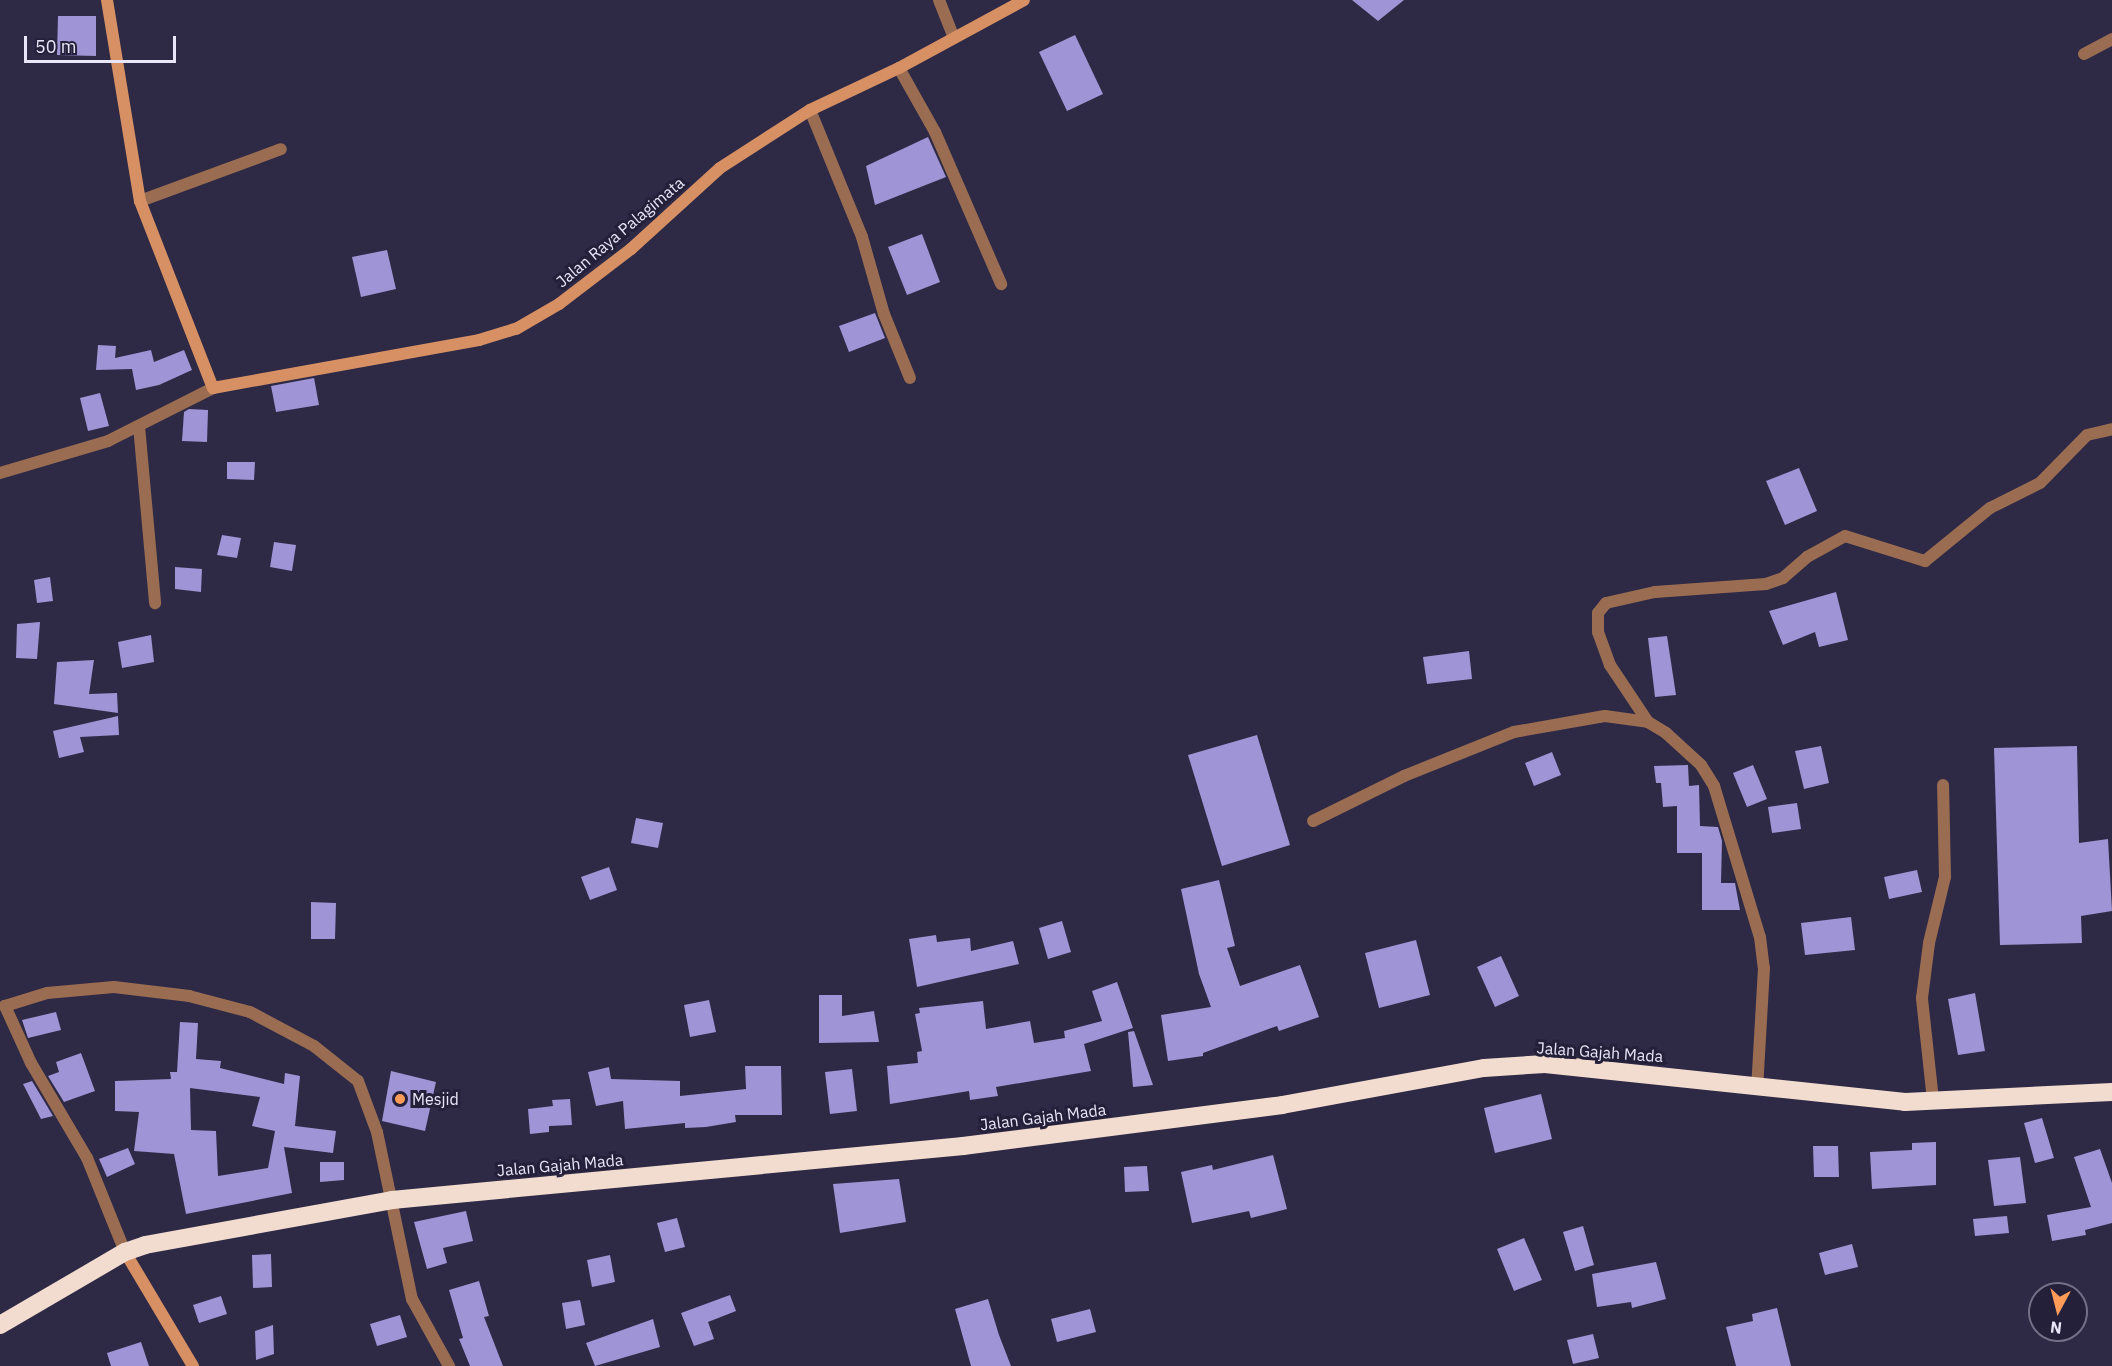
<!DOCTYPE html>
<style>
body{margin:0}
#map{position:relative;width:2112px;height:1366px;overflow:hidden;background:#2e2945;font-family:"IBM Plex Sans",sans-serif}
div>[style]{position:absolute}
.building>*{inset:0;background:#9f94d5}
.street>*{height:12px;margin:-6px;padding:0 6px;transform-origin:6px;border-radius:6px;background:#9a6d52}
.secondary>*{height:12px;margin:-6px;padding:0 6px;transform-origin:6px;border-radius:6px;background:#d79063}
.highway>*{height:18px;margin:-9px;padding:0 9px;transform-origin:9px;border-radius:9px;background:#f2dccf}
.dots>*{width:16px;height:16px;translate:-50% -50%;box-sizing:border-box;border:3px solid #25203a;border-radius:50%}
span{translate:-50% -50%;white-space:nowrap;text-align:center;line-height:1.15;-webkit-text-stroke:6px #25203a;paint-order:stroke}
.street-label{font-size:16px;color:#e8e6f8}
.poi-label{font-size:16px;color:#e8e6f8}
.left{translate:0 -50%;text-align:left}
.north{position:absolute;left:2028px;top:1282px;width:60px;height:60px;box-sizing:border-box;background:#25203a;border:2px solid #736f86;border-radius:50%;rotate:187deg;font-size:16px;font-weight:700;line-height:24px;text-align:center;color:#e8e6f8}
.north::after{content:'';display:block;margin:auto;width:21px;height:27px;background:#fe9b59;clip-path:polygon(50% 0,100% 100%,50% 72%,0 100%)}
.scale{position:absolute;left:24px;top:36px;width:152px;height:27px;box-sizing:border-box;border:3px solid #e8e6f8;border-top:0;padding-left:8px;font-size:18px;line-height:21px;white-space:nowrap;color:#e8e6f8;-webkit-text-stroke:4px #25203a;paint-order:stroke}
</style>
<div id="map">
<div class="building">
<div style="clip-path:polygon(1352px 0,1404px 0,1378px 21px)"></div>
<div style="clip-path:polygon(58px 16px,96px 16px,96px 56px,57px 55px)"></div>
<div style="clip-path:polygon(1075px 35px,1103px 94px,1067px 111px,1039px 52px)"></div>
<div style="clip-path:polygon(928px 137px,946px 177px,875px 205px,866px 166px)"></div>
<div style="clip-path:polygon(922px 234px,940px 282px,907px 295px,888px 247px)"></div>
<div style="clip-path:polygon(387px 250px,396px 289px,361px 297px,352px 257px)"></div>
<div style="clip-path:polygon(875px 313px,885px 338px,849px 352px,839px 326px)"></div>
<div style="clip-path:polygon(98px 345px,116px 346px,115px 358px,151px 350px,154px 362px,184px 350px,192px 370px,159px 385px,136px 390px,132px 369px,96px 370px)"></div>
<div style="clip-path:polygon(314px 378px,319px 405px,276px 412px,271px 386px)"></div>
<div style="clip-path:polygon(100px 393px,109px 426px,88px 431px,80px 398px)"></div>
<div style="clip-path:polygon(189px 409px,208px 410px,207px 442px,182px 441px,184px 412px)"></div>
<div style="clip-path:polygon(227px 462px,255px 462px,254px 480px,227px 479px)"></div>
<div style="clip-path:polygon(1799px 468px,1817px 511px,1785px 525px,1766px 481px)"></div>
<div style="clip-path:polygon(222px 535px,241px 538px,237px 558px,217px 555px)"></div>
<div style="clip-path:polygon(274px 542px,296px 545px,292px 571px,270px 567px)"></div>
<div style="clip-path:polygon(175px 567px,202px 569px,201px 592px,175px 589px)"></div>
<div style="clip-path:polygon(50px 577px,53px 601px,37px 603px,34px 580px)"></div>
<div style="clip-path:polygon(1836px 592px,1848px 640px,1819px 647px,1815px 632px,1783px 645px,1769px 611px)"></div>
<div style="clip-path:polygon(40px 622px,37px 659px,16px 658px,17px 624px)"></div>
<div style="clip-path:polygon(151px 635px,154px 662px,122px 668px,118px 642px)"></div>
<div style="clip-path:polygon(1667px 636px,1676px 695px,1655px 697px,1648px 638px)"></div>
<div style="clip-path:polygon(1469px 651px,1472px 679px,1427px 684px,1423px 657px)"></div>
<div style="clip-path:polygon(94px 660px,89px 694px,117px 693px,118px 713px,54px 704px,57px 662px)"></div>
<div style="clip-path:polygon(118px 716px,119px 735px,80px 737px,84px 752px,59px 758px,53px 731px)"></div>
<div style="clip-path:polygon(1257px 735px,1290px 845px,1222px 866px,1188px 755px)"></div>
<div style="clip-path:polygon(1821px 746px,1829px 783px,1804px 789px,1795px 751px)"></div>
<div style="clip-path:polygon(2077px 746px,2079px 843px,2108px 839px,2112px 911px,2081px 916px,2082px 943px,2000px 945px,1994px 748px)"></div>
<div style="clip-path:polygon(1552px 752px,1561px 775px,1534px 786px,1525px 763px)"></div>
<div style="clip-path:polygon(1688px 765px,1689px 786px,1699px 785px,1700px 826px,1718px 827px,1722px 841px,1721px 883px,1735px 883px,1740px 910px,1702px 910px,1702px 853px,1677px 853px,1677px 806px,1663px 807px,1661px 783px,1656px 783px,1654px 766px)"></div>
<div style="clip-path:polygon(1753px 765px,1767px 799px,1747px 807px,1733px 773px)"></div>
<div style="clip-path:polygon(1797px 803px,1801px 829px,1772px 833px,1768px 807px)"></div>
<div style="clip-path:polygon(636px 818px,663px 823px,658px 848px,631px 843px)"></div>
<div style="clip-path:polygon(609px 867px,617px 890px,590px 900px,581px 877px)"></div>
<div style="clip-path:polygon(1917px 870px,1922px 892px,1889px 899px,1884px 877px)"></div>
<div style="clip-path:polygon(1219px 880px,1235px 946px,1227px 948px,1240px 986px,1300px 965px,1319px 1017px,1279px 1031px,1277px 1026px,1203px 1053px,1203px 1056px,1168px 1061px,1161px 1015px,1211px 1007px,1199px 974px,1181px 889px)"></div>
<div style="clip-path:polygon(311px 902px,336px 903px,335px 939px,311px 939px)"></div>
<div style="clip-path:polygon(1851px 917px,1855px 950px,1805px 955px,1801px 923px)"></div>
<div style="clip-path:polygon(1062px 921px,1071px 952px,1048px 959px,1039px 928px)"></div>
<div style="clip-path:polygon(936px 935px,937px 942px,970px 938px,971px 951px,1013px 941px,1019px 964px,917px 987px,909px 939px)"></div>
<div style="clip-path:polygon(1416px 940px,1430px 995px,1379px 1008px,1365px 953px)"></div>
<div style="clip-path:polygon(1501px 956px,1519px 996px,1495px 1007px,1477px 967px)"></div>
<div style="clip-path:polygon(1117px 982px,1133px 1028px,1084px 1044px,1091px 1071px,996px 1087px,998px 1096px,970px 1100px,969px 1091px,890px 1104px,887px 1066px,918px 1063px,917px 1052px,922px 1051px,915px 1014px,920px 1013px,919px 1008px,983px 1001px,986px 1029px,1030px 1021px,1034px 1043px,1065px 1038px,1064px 1031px,1102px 1021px,1092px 991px)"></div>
<div style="clip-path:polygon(1975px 993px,1985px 1051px,1958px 1055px,1948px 999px)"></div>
<div style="clip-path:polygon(819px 995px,842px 995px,842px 1016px,874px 1011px,879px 1042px,819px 1043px)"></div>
<div style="clip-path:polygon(709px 1000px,716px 1032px,690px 1037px,684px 1005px)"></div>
<div style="clip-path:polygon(56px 1012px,61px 1030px,28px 1038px,22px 1020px)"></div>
<div style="clip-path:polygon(evenodd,180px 1022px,198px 1023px,196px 1059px,221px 1061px,220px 1068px,284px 1084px,285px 1073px,300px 1076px,295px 1126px,336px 1131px,333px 1153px,284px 1147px,292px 1193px,186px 1214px,174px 1154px,134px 1151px,139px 1112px,115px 1111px,115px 1081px,171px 1079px,170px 1072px,177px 1072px,180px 1022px,190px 1088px,260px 1097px,252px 1126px,275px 1131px,268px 1168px,218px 1176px,216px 1131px,191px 1130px,190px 1088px)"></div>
<div style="clip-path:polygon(1134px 1031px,1153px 1085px,1133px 1087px,1128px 1032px)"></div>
<div style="clip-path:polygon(81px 1053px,95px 1091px,64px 1102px,48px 1076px,59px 1072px,56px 1062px)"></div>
<div style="clip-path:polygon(745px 1066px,781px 1066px,782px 1115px,735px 1115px,736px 1122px,706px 1127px,685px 1128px,685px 1123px,625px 1129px,623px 1101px,596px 1106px,588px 1072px,609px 1067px,611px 1079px,680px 1081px,680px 1096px,746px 1089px)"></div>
<div style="clip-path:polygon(852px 1069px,857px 1111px,830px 1114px,825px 1072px)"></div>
<div style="clip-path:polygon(391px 1071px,436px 1082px,425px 1131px,382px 1121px)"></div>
<div style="clip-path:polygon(32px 1081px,53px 1116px,41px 1119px,23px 1084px)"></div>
<div style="clip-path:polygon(1541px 1094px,1552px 1139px,1495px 1153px,1484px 1108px)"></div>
<div style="clip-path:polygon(570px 1099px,572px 1125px,549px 1126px,549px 1132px,530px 1134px,528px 1109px,553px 1106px,552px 1100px)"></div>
<div style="clip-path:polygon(2042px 1118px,2054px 1158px,2035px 1163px,2024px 1123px)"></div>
<div style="clip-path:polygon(1936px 1142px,1936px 1185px,1872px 1189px,1870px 1152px,1912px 1150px,1912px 1143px)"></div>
<div style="clip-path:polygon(1813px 1146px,1838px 1146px,1839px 1177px,1814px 1177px)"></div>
<div style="clip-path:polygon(128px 1148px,135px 1164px,107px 1177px,99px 1159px)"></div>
<div style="clip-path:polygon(2100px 1149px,2112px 1183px,2112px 1223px,2085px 1230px,2086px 1235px,2052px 1241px,2047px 1215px,2091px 1207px,2074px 1157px)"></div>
<div style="clip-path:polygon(1273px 1155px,1287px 1209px,1251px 1218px,1249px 1211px,1192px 1223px,1181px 1172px,1212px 1165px,1213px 1170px)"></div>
<div style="clip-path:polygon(2020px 1157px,2026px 1203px,1994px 1206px,1988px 1160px)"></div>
<div style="clip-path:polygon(320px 1162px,344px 1162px,344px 1180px,320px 1182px)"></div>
<div style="clip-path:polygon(1147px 1166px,1149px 1191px,1125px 1192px,1124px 1167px)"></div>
<div style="clip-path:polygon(899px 1179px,906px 1222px,840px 1233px,833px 1184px)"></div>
<div style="clip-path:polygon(466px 1211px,473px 1241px,443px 1248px,447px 1263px,427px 1269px,414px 1222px)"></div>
<div style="clip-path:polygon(2007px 1216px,2009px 1233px,1975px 1236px,1973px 1219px)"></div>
<div style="clip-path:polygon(677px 1218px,685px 1247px,665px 1252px,657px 1223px)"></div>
<div style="clip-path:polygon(1583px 1226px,1594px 1265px,1575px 1271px,1563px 1232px)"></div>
<div style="clip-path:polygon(1524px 1238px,1542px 1280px,1514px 1291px,1497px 1249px)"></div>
<div style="clip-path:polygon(1852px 1244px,1858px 1267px,1825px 1275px,1819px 1253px)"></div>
<div style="clip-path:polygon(271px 1254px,272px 1287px,253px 1288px,252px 1255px)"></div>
<div style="clip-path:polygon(610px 1255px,615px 1282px,592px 1287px,587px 1260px)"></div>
<div style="clip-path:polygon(1656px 1262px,1666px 1299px,1632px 1308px,1631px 1302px,1597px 1307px,1592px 1274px)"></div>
<div style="clip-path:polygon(479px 1281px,489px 1316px,484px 1317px,503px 1366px,470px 1366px,459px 1339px,463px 1338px,449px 1290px)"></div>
<div style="clip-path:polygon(730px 1295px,736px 1311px,708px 1322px,714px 1339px,694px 1346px,681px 1313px)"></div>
<div style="clip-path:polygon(221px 1296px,227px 1314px,199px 1323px,193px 1305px)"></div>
<div style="clip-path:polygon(988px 1299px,999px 1335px,1011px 1366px,971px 1366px,955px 1309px)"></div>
<div style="clip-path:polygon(580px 1300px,585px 1325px,566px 1329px,562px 1303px)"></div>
<div style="clip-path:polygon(1777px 1308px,1791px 1366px,1736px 1366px,1726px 1327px,1753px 1321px,1752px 1314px)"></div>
<div style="clip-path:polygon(1090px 1309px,1096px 1332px,1057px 1342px,1051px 1319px)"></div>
<div style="clip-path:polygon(400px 1315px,407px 1337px,377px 1346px,370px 1324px)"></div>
<div style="clip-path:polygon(653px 1319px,660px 1347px,595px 1366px,586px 1343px)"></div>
<div style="clip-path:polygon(273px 1325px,274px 1354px,256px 1360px,255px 1331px)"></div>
<div style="clip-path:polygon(1593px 1334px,1599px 1358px,1573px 1364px,1567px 1340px)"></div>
<div style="clip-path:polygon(141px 1342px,149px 1366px,111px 1366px,107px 1353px)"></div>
</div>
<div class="street">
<div style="left:939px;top:0;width:41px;rotate:68.5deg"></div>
<div style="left:2084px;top:54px;width:32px;rotate:-28deg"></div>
<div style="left:899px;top:68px;width:73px;rotate:60.6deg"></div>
<div style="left:935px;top:132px;width:166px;rotate:66.5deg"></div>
<div style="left:810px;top:110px;width:137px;rotate:67.7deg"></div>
<div style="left:862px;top:237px;width:80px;rotate:74.1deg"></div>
<div style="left:884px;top:314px;width:69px;rotate:67.9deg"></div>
<div style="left:140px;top:201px;width:150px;rotate:-20.2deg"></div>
<div style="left:139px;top:426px;width:178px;rotate:84.8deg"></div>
<div style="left:0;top:473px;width:113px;rotate:-16.5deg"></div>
<div style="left:108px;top:441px;width:118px;rotate:-26.8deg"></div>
<div style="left:1648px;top:722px;width:69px;rotate:-123.7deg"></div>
<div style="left:1610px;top:665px;width:35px;rotate:-110deg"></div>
<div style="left:1598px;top:632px;width:19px;rotate:-90deg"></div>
<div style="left:1598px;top:613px;width:13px;rotate:-51deg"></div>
<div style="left:1606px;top:603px;width:50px;rotate:-12.7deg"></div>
<div style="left:1655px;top:592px;width:111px;rotate:-4.1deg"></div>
<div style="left:1766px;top:584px;width:18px;rotate:-19deg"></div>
<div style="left:1783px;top:578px;width:32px;rotate:-41deg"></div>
<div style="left:1807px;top:557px;width:43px;rotate:-28.9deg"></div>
<div style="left:1845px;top:536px;width:84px;rotate:17.4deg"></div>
<div style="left:1925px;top:561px;width:84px;rotate:-39.2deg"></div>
<div style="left:1990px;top:508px;width:56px;rotate:-26.6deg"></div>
<div style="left:2040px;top:483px;width:67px;rotate:-45.6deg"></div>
<div style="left:2087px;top:435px;width:26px;rotate:-13deg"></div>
<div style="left:1313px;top:821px;width:102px;rotate:-26.3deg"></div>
<div style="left:1404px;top:776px;width:118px;rotate:-21.8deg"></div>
<div style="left:1514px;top:732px;width:92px;rotate:-10deg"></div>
<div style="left:1605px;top:716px;width:43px;rotate:7.9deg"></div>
<div style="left:1648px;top:722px;width:21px;rotate:31deg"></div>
<div style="left:1666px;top:733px;width:47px;rotate:42.4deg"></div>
<div style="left:1701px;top:765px;width:25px;rotate:58deg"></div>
<div style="left:1714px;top:786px;width:158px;rotate:73.1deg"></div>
<div style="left:1760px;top:937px;width:31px;rotate:83deg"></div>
<div style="left:1764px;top:968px;width:120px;rotate:93.3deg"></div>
<div style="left:1933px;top:1100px;width:103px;rotate:-96.2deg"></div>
<div style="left:1922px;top:998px;width:55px;rotate:-82.7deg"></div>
<div style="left:1929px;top:943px;width:68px;rotate:-76.4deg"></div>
<div style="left:1945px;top:877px;width:92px;rotate:-91.2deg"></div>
<div style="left:125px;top:1252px;width:101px;rotate:-112deg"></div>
<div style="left:87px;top:1158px;width:110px;rotate:-120.5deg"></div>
<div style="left:31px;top:1063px;width:63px;rotate:-114.5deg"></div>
<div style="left:5px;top:1006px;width:44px;rotate:-17.2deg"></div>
<div style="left:47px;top:993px;width:67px;rotate:-5.1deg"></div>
<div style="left:114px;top:987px;width:76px;rotate:6.8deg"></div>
<div style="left:189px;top:996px;width:63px;rotate:14.7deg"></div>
<div style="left:250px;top:1012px;width:72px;rotate:28deg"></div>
<div style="left:314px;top:1046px;width:56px;rotate:38.5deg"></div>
<div style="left:358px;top:1081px;width:54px;rotate:69.6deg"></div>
<div style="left:377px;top:1132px;width:171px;rotate:78.2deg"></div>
<div style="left:412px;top:1299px;width:77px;rotate:61.1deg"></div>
</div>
<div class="secondary">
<div style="left:107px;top:0;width:204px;rotate:80.7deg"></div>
<div style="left:140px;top:201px;width:201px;rotate:68.7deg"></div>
<div style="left:213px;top:388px;width:270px;rotate:-10.2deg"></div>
<div style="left:479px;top:340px;width:39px;rotate:-17deg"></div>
<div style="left:516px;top:329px;width:50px;rotate:-30.2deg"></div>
<div style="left:559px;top:304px;width:91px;rotate:-37.4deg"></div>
<div style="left:631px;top:249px;width:120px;rotate:-42.3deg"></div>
<div style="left:720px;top:168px;width:107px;rotate:-32.8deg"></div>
<div style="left:810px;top:110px;width:98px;rotate:-25.3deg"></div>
<div style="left:899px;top:68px;width:142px;rotate:-28.5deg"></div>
<div style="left:125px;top:1252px;width:133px;rotate:59.2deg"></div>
</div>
<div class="highway">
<div style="left:0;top:1325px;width:145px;rotate:-30.3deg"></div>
<div style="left:125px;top:1252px;width:21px;rotate:-19deg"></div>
<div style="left:145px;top:1245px;width:251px;rotate:-10.3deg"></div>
<div style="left:392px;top:1200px;width:574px;rotate:-5.4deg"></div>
<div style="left:963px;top:1146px;width:322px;rotate:-7.3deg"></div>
<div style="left:1282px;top:1105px;width:205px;rotate:-10.4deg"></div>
<div style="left:1484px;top:1068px;width:61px;rotate:-3.8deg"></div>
<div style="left:1545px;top:1064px;width:362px;rotate:6deg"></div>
<div style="left:1905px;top:1102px;width:207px;rotate:-2.8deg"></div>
</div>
<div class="dots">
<div style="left:400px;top:1099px;background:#fe9b59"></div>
</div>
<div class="street-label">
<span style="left:620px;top:232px;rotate:-40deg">Jalan Raya Palagimata</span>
<span style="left:1600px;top:1052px;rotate:4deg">Jalan Gajah Mada</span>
<span style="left:1043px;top:1117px;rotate:-7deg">Jalan Gajah Mada</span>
<span style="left:560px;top:1165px;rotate:-5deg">Jalan Gajah Mada</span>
</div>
<div class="poi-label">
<span class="left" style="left:412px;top:1099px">Mesjid</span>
</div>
<div class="north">N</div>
<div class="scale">50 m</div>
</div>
